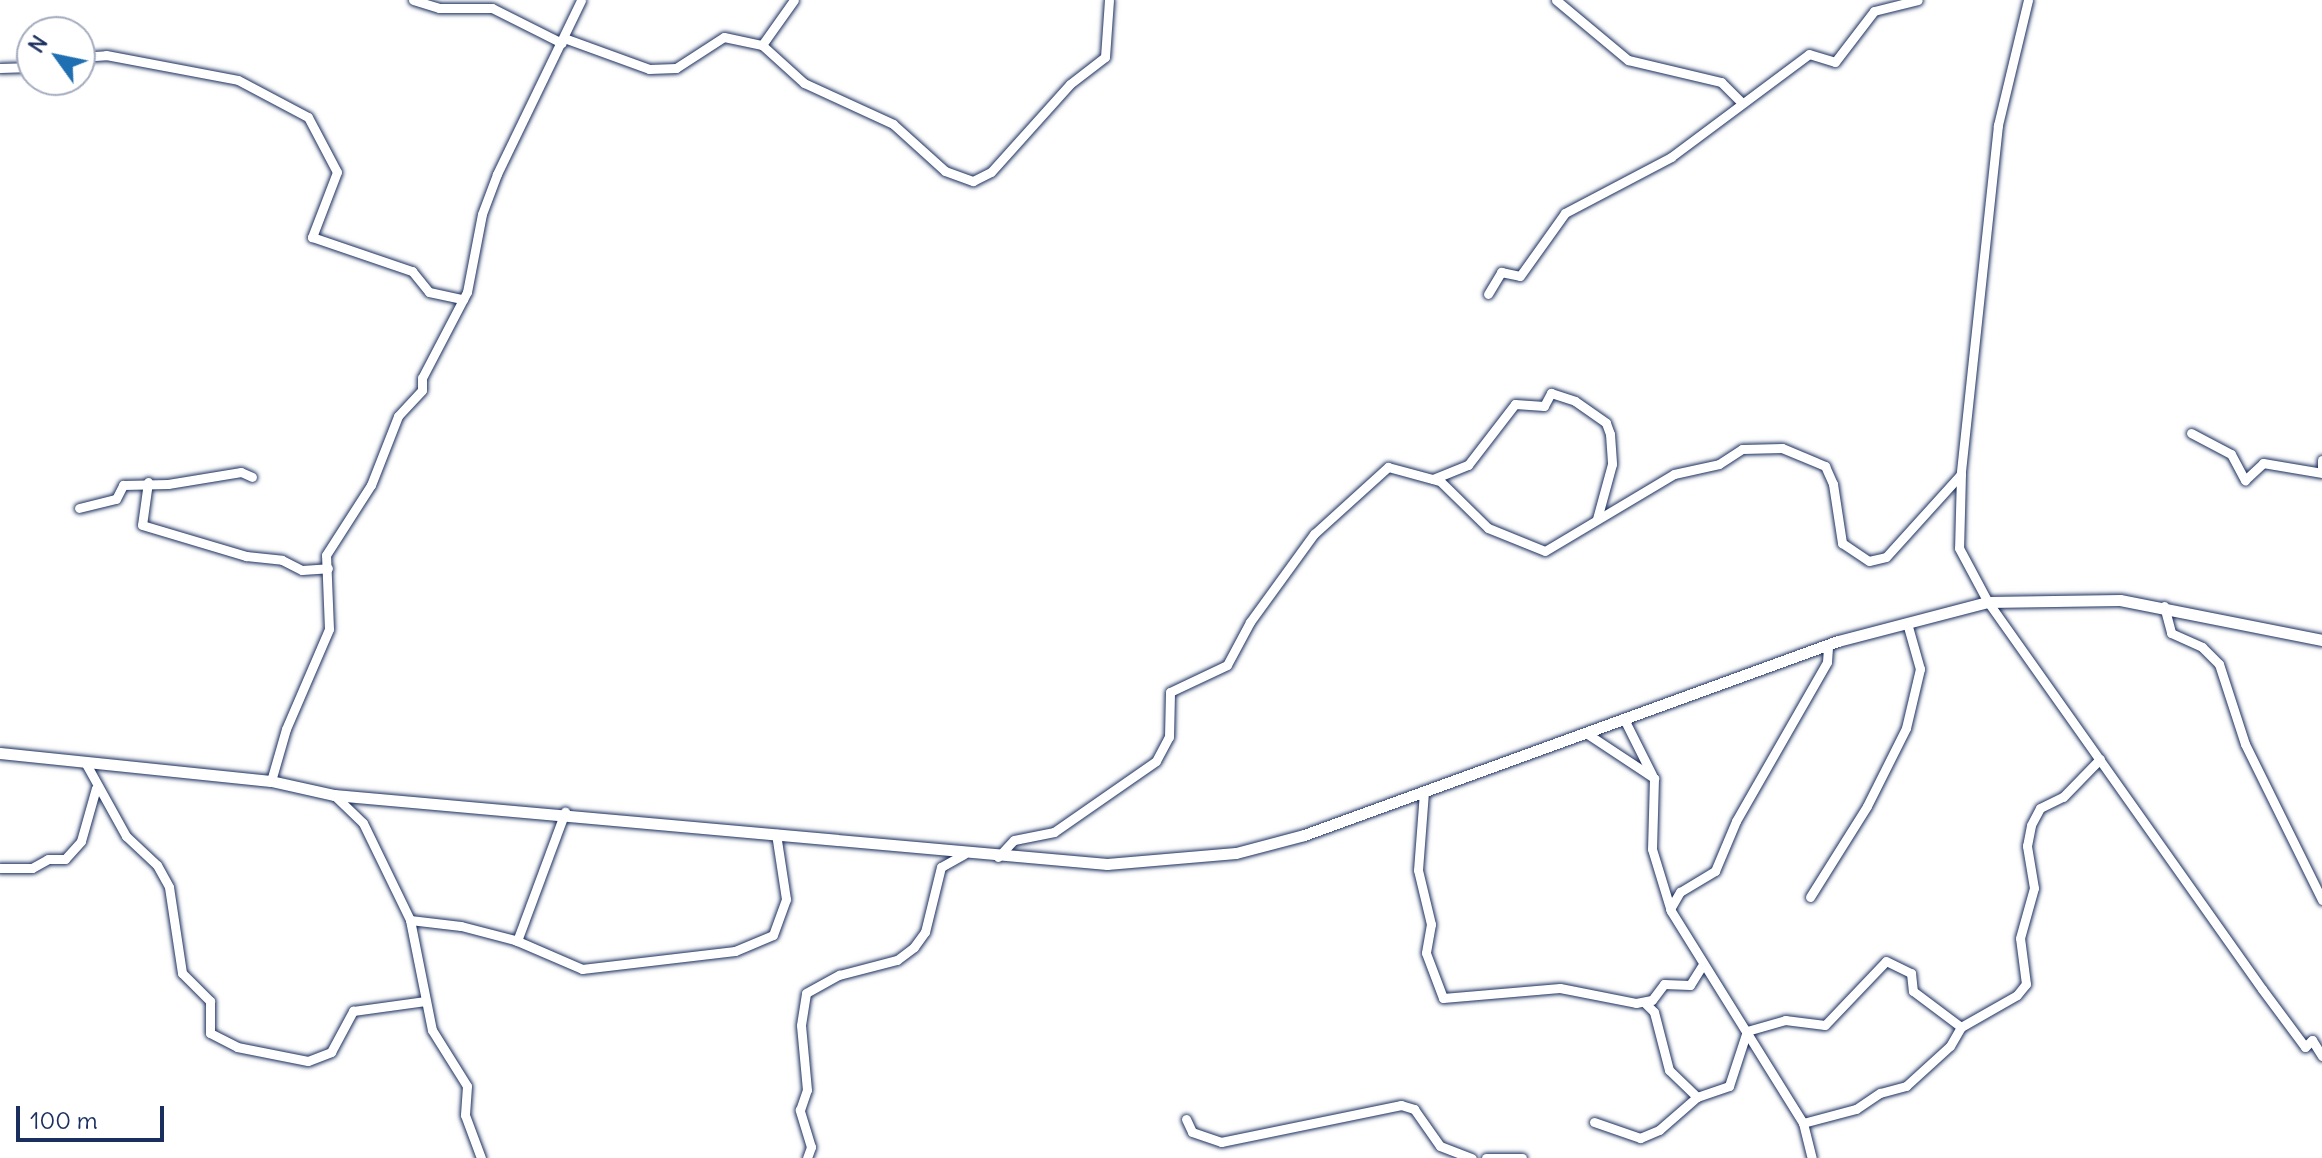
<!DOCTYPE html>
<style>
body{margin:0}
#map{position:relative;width:2322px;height:1158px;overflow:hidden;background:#fff;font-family:Delius,sans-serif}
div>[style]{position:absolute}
.roads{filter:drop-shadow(0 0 2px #1b2f5e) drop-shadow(0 0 2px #1b2f5e)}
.minor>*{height:9px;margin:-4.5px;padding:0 4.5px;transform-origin:4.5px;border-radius:4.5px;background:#fff}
.tertiary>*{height:11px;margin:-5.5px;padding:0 5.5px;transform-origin:5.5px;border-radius:5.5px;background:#fff}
span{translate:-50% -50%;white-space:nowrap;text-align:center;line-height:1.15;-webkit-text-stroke:6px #fff;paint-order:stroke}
.north{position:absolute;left:16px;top:16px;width:80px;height:80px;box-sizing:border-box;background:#fff;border:2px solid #a4acbf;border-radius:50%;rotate:303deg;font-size:22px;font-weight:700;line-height:32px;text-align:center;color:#1b2f5e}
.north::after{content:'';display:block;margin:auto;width:28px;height:36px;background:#1f6fb2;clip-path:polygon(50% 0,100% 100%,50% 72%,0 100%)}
.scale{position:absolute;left:16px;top:1106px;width:148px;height:36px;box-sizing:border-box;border:4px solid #1b2f5e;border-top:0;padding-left:10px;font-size:24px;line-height:28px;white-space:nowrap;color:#1b2f5e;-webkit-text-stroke:6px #fff;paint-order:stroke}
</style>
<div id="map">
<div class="roads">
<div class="minor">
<div style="left:413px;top:0;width:27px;rotate:17deg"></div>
<div style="left:439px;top:8px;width:53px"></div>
<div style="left:492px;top:8px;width:78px;rotate:26.6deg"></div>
<div style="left:1556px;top:0;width:94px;rotate:39.8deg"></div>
<div style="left:1628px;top:60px;width:96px;rotate:13.3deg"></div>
<div style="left:1721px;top:82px;width:28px;rotate:45deg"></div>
<div style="left:2028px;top:0;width:129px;rotate:103.5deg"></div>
<div style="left:1998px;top:125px;width:351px;rotate:96.1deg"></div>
<div style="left:1961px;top:474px;width:74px;rotate:91.5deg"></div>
<div style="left:1959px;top:548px;width:61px;rotate:61.8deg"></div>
<div style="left:1988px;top:602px;width:474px;rotate:54.7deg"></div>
<div style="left:2262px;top:989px;width:72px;rotate:53.4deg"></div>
<div style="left:2305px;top:1047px;width:10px;rotate:-45deg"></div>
<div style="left:2312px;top:1040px;width:19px;rotate:58deg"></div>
<div style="left:564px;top:38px;width:90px;rotate:20deg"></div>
<div style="left:649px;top:69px;width:27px;rotate:-2deg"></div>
<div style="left:676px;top:68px;width:57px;rotate:-32.9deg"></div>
<div style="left:724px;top:37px;width:39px;rotate:12deg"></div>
<div style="left:762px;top:45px;width:55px;rotate:-54.6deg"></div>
<div style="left:762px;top:45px;width:57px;rotate:42.1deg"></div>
<div style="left:804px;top:83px;width:98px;rotate:24.7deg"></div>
<div style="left:893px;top:124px;width:70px;rotate:42.1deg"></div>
<div style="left:945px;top:171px;width:30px;rotate:20deg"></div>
<div style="left:973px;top:181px;width:20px;rotate:-27deg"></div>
<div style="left:991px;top:172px;width:118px;rotate:-48.1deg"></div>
<div style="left:1070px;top:84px;width:44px;rotate:-37.6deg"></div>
<div style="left:1105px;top:57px;width:57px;rotate:-86deg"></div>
<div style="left:80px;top:57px;width:26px;rotate:-4deg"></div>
<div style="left:106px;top:55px;width:134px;rotate:10.7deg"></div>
<div style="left:238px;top:80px;width:79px;rotate:27.9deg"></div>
<div style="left:308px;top:117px;width:62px;rotate:62.2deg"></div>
<div style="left:337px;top:172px;width:70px;rotate:111deg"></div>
<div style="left:312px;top:237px;width:106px;rotate:18.8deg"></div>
<div style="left:412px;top:271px;width:27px;rotate:51deg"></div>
<div style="left:429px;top:292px;width:35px;rotate:12deg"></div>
<div style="left:0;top:68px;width:32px;rotate:-2deg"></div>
<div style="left:1488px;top:294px;width:26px;rotate:-59deg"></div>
<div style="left:1501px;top:272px;width:19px;rotate:12deg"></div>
<div style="left:1520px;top:276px;width:77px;rotate:-54.5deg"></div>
<div style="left:1565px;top:213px;width:120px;rotate:-27.8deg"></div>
<div style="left:1671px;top:157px;width:172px;rotate:-36.7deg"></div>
<div style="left:1809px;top:54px;width:27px;rotate:17deg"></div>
<div style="left:1835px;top:62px;width:64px;rotate:-52.6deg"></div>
<div style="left:1874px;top:11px;width:45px;rotate:-14deg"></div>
<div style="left:2191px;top:433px;width:45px;rotate:27.7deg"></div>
<div style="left:2231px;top:454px;width:30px;rotate:62deg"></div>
<div style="left:2245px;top:480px;width:25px;rotate:-43deg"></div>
<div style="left:2263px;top:463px;width:60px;rotate:9.6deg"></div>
<div style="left:2322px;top:460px;width:7px;rotate:90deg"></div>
<div style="left:1433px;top:479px;width:38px;rotate:-22deg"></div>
<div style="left:1468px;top:465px;width:77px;rotate:-52.4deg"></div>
<div style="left:1515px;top:404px;width:29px;rotate:4deg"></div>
<div style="left:1544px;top:406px;width:15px;rotate:-62deg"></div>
<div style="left:1551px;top:393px;width:25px;rotate:18deg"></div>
<div style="left:1575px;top:401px;width:38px;rotate:35deg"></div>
<div style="left:1606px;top:423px;width:12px;rotate:70deg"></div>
<div style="left:1610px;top:434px;width:30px;rotate:86deg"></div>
<div style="left:1612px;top:464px;width:57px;rotate:105.3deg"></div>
<div style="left:148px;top:482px;width:43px;rotate:97.9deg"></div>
<div style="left:142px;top:525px;width:109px;rotate:16.6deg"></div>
<div style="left:246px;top:556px;width:36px;rotate:6deg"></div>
<div style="left:282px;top:560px;width:22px;rotate:27deg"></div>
<div style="left:302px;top:570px;width:26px;rotate:-4deg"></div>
<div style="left:79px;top:508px;width:38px;rotate:-14deg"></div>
<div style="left:116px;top:499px;width:16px;rotate:-63deg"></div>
<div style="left:123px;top:485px;width:45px;rotate:-1.3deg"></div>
<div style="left:168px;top:484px;width:74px;rotate:-9.3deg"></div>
<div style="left:241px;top:472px;width:12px;rotate:24deg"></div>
<div style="left:2164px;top:606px;width:28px;rotate:75deg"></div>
<div style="left:2171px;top:633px;width:34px;rotate:24deg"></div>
<div style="left:2202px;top:647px;width:24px;rotate:45deg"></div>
<div style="left:2219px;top:664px;width:84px;rotate:72deg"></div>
<div style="left:2245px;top:744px;width:174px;rotate:63.7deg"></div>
<div style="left:1626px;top:723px;width:58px;rotate:63.4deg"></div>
<div style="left:1586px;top:733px;width:82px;rotate:33.5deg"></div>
<div style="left:1654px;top:778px;width:71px;rotate:91.6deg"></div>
<div style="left:1652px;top:849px;width:65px;rotate:73deg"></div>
<div style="left:1671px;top:911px;width:250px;rotate:58.1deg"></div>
<div style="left:1803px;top:1123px;width:36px;rotate:76deg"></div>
<div style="left:85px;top:762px;width:85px;rotate:61deg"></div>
<div style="left:126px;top:836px;width:42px;rotate:43.1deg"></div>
<div style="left:157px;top:865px;width:25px;rotate:61deg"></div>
<div style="left:169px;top:887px;width:87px;rotate:81.4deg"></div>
<div style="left:182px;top:973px;width:40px;rotate:45deg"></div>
<div style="left:210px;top:1001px;width:32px;rotate:90deg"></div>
<div style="left:210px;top:1033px;width:30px;rotate:27deg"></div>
<div style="left:237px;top:1047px;width:72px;rotate:11.2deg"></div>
<div style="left:308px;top:1061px;width:25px;rotate:-21deg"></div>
<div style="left:331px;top:1052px;width:47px;rotate:-61.8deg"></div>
<div style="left:353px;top:1011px;width:73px;rotate:-7.9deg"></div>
<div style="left:271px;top:781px;width:54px;rotate:-73.9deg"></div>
<div style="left:286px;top:729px;width:109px;rotate:-66.7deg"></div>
<div style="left:329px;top:629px;width:74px;rotate:-92.3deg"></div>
<div style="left:326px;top:555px;width:83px;rotate:-57.3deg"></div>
<div style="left:371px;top:485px;width:74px;rotate:-68.6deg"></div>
<div style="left:398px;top:416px;width:35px;rotate:-47deg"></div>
<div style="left:422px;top:390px;width:12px;rotate:-90deg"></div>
<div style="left:422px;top:378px;width:97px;rotate:-62.4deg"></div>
<div style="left:467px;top:292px;width:79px;rotate:-79.1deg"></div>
<div style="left:482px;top:214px;width:43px;rotate:-69.4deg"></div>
<div style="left:497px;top:174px;width:193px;rotate:-64.2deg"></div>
<div style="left:1424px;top:792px;width:78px;rotate:94.4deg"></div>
<div style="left:1418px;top:870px;width:56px;rotate:76.5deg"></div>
<div style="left:1431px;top:924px;width:29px;rotate:100deg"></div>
<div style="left:1426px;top:953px;width:48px;rotate:69.3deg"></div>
<div style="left:1443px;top:998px;width:117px;rotate:-4.9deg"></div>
<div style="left:1560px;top:988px;width:77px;rotate:11.2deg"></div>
<div style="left:1636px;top:1003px;width:16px;rotate:-11deg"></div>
<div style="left:1652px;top:1000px;width:20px;rotate:-53deg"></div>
<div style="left:1664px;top:984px;width:26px;rotate:2deg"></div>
<div style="left:1690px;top:985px;width:22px;rotate:-58deg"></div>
<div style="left:334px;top:795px;width:40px;rotate:44deg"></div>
<div style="left:363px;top:823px;width:108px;rotate:64.1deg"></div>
<div style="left:410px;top:920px;width:112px;rotate:78.7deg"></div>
<div style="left:432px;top:1030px;width:66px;rotate:58deg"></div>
<div style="left:467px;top:1086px;width:29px;rotate:94deg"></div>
<div style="left:465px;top:1115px;width:46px;rotate:69.6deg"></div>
<div style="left:998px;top:857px;width:23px;rotate:-47deg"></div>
<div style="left:1014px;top:840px;width:41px;rotate:-11.3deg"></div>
<div style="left:1054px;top:832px;width:124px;rotate:-34.8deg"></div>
<div style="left:1156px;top:761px;width:27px;rotate:-62deg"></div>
<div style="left:1169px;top:737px;width:45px;rotate:-88.7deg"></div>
<div style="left:1170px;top:692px;width:63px;rotate:-25.3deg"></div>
<div style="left:1227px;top:665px;width:49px;rotate:-61.9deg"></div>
<div style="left:1250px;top:622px;width:109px;rotate:-54deg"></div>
<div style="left:1314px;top:534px;width:100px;rotate:-42.2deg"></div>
<div style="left:1388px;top:467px;width:54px;rotate:15.1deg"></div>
<div style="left:1440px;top:481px;width:67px;rotate:44.4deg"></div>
<div style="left:1488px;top:528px;width:61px;rotate:22deg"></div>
<div style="left:1545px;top:551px;width:150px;rotate:-30.8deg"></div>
<div style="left:1674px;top:474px;width:46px;rotate:-12.5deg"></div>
<div style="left:1719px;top:464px;width:27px;rotate:-33deg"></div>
<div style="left:1742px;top:449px;width:40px;rotate:-1.4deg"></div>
<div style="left:1782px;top:448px;width:47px;rotate:22.7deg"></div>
<div style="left:1825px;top:466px;width:20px;rotate:66deg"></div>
<div style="left:1833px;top:484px;width:60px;rotate:81.3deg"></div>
<div style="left:1842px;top:543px;width:32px;rotate:34deg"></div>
<div style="left:1869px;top:561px;width:17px;rotate:-13deg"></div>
<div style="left:1886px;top:557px;width:112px;rotate:-47.9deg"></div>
<div style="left:0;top:868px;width:32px"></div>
<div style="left:32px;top:868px;width:18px;rotate:-29deg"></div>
<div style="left:48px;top:859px;width:17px"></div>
<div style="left:65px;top:859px;width:24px;rotate:-48deg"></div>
<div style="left:81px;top:841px;width:55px;rotate:-74.2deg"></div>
<div style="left:1810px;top:897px;width:107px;rotate:-57.9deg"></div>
<div style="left:1867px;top:806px;width:87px;rotate:-63.4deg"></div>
<div style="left:1906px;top:728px;width:61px;rotate:-76.7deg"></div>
<div style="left:1920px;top:669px;width:48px;rotate:-105.8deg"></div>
<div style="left:1670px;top:909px;width:20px;rotate:-60deg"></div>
<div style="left:1680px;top:892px;width:41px;rotate:-31deg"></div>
<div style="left:1715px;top:871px;width:54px;rotate:-67.2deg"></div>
<div style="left:1736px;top:821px;width:183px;rotate:-60.2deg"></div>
<div style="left:1827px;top:662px;width:16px;rotate:-86deg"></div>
<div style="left:410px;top:920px;width:51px;rotate:6.7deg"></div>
<div style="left:461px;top:926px;width:56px;rotate:14.5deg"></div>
<div style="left:515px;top:940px;width:73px;rotate:23.4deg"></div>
<div style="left:582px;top:969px;width:154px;rotate:-6.7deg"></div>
<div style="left:735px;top:951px;width:41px;rotate:-22.8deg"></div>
<div style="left:773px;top:935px;width:38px;rotate:-70deg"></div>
<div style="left:786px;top:899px;width:66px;rotate:-98.7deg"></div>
<div style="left:517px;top:941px;width:138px;rotate:-69.6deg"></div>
<div style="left:1644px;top:1002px;width:14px;rotate:45deg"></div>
<div style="left:1654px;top:1012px;width:60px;rotate:75.5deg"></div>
<div style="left:1669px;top:1070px;width:39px;rotate:44deg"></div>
<div style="left:1186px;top:1119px;width:14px;rotate:65deg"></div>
<div style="left:1192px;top:1132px;width:31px;rotate:19deg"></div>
<div style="left:1221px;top:1142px;width:184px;rotate:-11.6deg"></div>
<div style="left:1401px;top:1105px;width:14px;rotate:17deg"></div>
<div style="left:1414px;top:1109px;width:45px;rotate:54.9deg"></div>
<div style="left:1440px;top:1146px;width:34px;rotate:21deg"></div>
<div style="left:1594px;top:1122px;width:49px;rotate:19.2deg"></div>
<div style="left:1640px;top:1138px;width:21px;rotate:-23deg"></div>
<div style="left:1659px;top:1130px;width:50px;rotate:-41deg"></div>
<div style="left:1697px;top:1097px;width:34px;rotate:-19deg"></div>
<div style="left:1729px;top:1086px;width:58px;rotate:-71.9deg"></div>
<div style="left:1747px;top:1031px;width:40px;rotate:-16deg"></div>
<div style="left:1785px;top:1020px;width:40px;rotate:7.1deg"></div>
<div style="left:1825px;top:1025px;width:88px;rotate:-46.4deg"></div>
<div style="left:1886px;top:961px;width:28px;rotate:26deg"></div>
<div style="left:1911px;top:973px;width:18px;rotate:84deg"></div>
<div style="left:1913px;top:991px;width:60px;rotate:36.9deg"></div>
<div style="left:1803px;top:1123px;width:55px;rotate:-14.8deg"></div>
<div style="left:1856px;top:1109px;width:29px;rotate:-34deg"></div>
<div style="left:1880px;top:1093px;width:27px;rotate:-15deg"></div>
<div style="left:1906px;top:1086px;width:59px;rotate:-42.3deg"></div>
<div style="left:1950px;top:1046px;width:22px;rotate:-60deg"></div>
<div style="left:1961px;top:1027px;width:64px;rotate:-29.7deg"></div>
<div style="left:2017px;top:995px;width:14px;rotate:-51deg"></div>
<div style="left:2026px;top:984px;width:46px;rotate:-97.4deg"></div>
<div style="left:2020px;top:938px;width:52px;rotate:-74.4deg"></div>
<div style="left:2034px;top:888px;width:43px;rotate:-99.5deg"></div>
<div style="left:2027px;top:846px;width:21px;rotate:-79deg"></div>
<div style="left:2031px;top:825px;width:19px;rotate:-62deg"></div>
<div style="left:2040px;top:808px;width:25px;rotate:-26deg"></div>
<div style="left:2063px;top:797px;width:53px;rotate:-45.8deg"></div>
<div style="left:807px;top:1158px;width:12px;rotate:-70deg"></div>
<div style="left:811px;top:1147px;width:39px;rotate:-107deg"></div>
<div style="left:800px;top:1110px;width:21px;rotate:-71deg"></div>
<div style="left:807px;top:1090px;width:65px;rotate:-95.3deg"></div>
<div style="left:801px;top:1025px;width:32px;rotate:-81deg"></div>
<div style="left:806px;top:993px;width:38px;rotate:-29deg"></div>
<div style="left:839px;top:975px;width:60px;rotate:-14.5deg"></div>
<div style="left:897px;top:960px;width:21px;rotate:-37deg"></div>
<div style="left:914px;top:947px;width:19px;rotate:-54deg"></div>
<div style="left:925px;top:932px;width:67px;rotate:-76.2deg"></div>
<div style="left:941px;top:867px;width:26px;rotate:-29deg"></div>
<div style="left:1486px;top:1158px;width:36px"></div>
</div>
<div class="tertiary">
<div style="left:0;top:753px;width:272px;rotate:5.9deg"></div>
<div style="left:271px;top:781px;width:65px;rotate:12.5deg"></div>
<div style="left:334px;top:795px;width:776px;rotate:5.1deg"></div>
<div style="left:1107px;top:864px;width:129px;rotate:-4.9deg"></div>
<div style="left:1236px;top:853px;width:70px;rotate:-14.8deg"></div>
<div style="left:1304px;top:835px;width:568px;rotate:-19.97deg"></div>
<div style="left:1838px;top:641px;width:155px;rotate:-14.6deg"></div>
<div style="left:1988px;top:602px;width:132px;rotate:-0.9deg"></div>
<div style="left:2120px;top:600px;width:206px;rotate:11.2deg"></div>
</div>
</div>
<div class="north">N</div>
<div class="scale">100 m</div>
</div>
